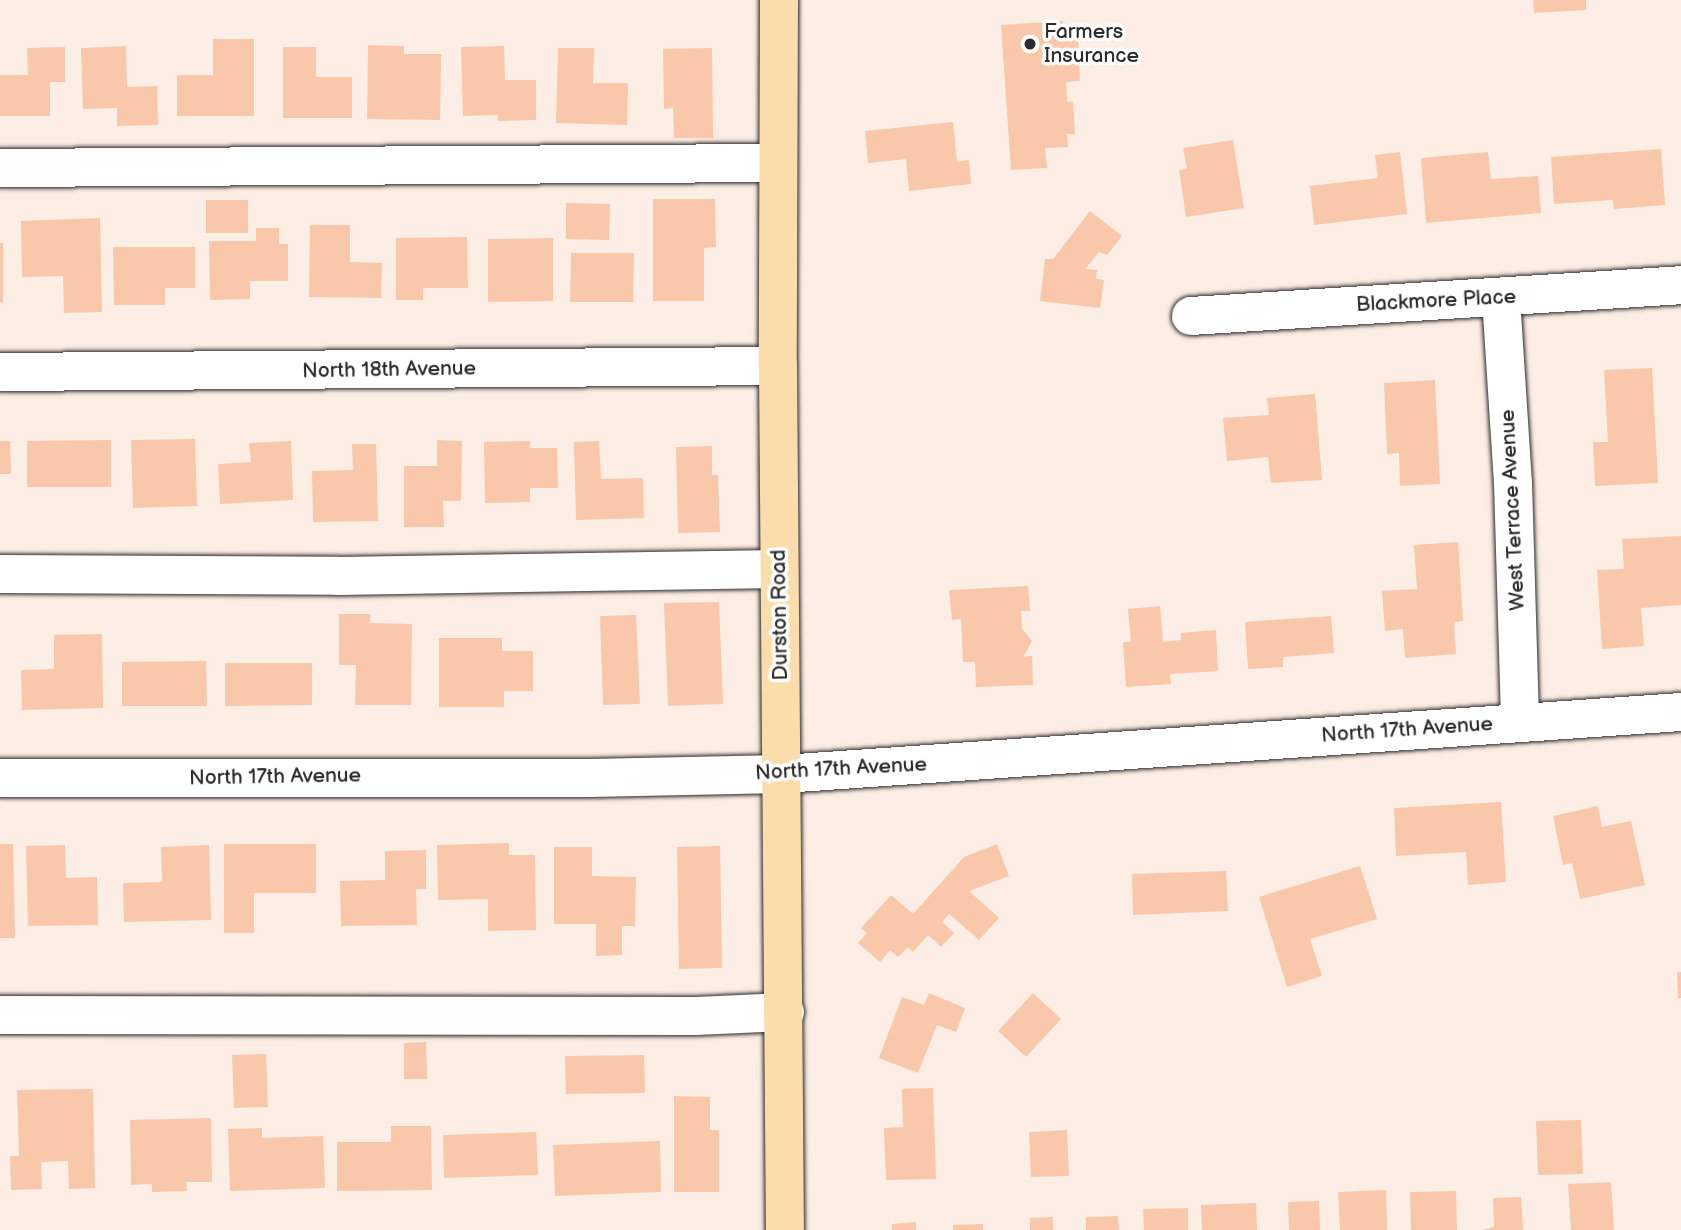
<!DOCTYPE html>
<style>
body{margin:0}
#map{position:relative;width:1681px;height:1230px;overflow:hidden;background:#fdeee5;font-family:"Balsamiq Sans",sans-serif}
div>[style]{position:absolute}
.building>*{inset:0;background:#f9c7a9}
.roads{filter:drop-shadow(0 0 2px #2b2b2b) drop-shadow(0 0 2px #2b2b2b)}
.minor>*{height:38px;margin:-19px;padding:0 19px;transform-origin:19px;border-radius:19px;background:#fff}
.major>*{height:38px;margin:-19px;padding:0 19px;transform-origin:19px;border-radius:19px;background:#fbddab}
.dots>*{width:19px;height:19px;translate:-50% -50%;box-sizing:border-box;border:4px solid #fff;border-radius:50%}
span{translate:-50% -50%;white-space:nowrap;text-align:center;line-height:1.15;-webkit-text-stroke:7px #fff;paint-order:stroke}
.poi-label{font-size:21px;color:#2b2b2b}
.left{translate:0 -50%;text-align:left}
.street-label{font-size:21px;color:#2b2b2b}
</style>
<div id="map">
<div class="building">
<div style="clip-path:polygon(1533px 0,1586px 0,1586px 10px,1534px 13px)"></div>
<div style="clip-path:polygon(1063px 21px,1065px 40px,1078px 39px,1080px 81px,1066px 82px,1067px 102px,1073px 101px,1075px 134px,1067px 134px,1068px 147px,1045px 148px,1047px 168px,1011px 170px,1001px 25px)"></div>
<div style="clip-path:polygon(213px 39px,254px 39px,254px 116px,177px 116px,177px 75px,213px 75px)"></div>
<div style="clip-path:polygon(368px 45px,404px 46px,404px 54px,441px 54px,440px 120px,367px 119px)"></div>
<div style="clip-path:polygon(126px 46px,127px 87px,157px 86px,158px 125px,117px 126px,117px 108px,83px 109px,81px 48px)"></div>
<div style="clip-path:polygon(504px 46px,505px 80px,536px 80px,536px 120px,498px 121px,498px 115px,463px 116px,461px 47px)"></div>
<div style="clip-path:polygon(65px 47px,65px 82px,50px 82px,50px 116px,0 116px,0 75px,28px 75px,27px 48px)"></div>
<div style="clip-path:polygon(283px 47px,316px 47px,316px 77px,352px 77px,352px 118px,283px 118px)"></div>
<div style="clip-path:polygon(558px 48px,594px 48px,593px 83px,628px 83px,627px 125px,556px 123px)"></div>
<div style="clip-path:polygon(712px 48px,713px 138px,674px 138px,673px 108px,664px 109px,663px 49px)"></div>
<div style="clip-path:polygon(953px 122px,957px 162px,969px 160px,971px 184px,909px 191px,906px 159px,868px 163px,865px 131px)"></div>
<div style="clip-path:polygon(1233px 140px,1244px 208px,1186px 217px,1179px 170px,1187px 169px,1183px 148px)"></div>
<div style="clip-path:polygon(1661px 149px,1665px 205px,1614px 209px,1613px 200px,1554px 204px,1551px 157px)"></div>
<div style="clip-path:polygon(1400px 152px,1407px 214px,1314px 225px,1310px 186px,1378px 178px,1375px 155px)"></div>
<div style="clip-path:polygon(1488px 152px,1491px 179px,1538px 176px,1541px 213px,1426px 223px,1421px 158px)"></div>
<div style="clip-path:polygon(653px 199px,715px 199px,716px 247px,704px 248px,704px 301px,653px 301px)"></div>
<div style="clip-path:polygon(206px 200px,248px 200px,248px 233px,206px 233px)"></div>
<div style="clip-path:polygon(566px 203px,610px 204px,609px 240px,566px 239px)"></div>
<div style="clip-path:polygon(1090px 211px,1122px 236px,1107px 255px,1099px 252px,1085px 269px,1097px 270px,1096px 279px,1104px 280px,1100px 308px,1040px 301px,1045px 259px,1053px 259px)"></div>
<div style="clip-path:polygon(100px 218px,102px 312px,64px 313px,63px 276px,22px 277px,21px 221px)"></div>
<div style="clip-path:polygon(310px 225px,350px 225px,350px 262px,382px 263px,381px 298px,309px 297px)"></div>
<div style="clip-path:polygon(256px 228px,279px 228px,279px 244px,288px 244px,288px 281px,250px 281px,250px 299px,210px 300px,209px 241px,256px 241px)"></div>
<div style="clip-path:polygon(467px 237px,468px 288px,423px 288px,423px 300px,396px 300px,396px 238px)"></div>
<div style="clip-path:polygon(553px 238px,553px 301px,488px 302px,488px 239px)"></div>
<div style="clip-path:polygon(0 243px,3px 243px,3px 302px,0 302px)"></div>
<div style="clip-path:polygon(113px 247px,195px 247px,195px 288px,165px 288px,165px 305px,114px 305px)"></div>
<div style="clip-path:polygon(571px 253px,634px 253px,633px 302px,570px 302px)"></div>
<div style="clip-path:polygon(1652px 368px,1658px 483px,1595px 486px,1593px 442px,1608px 442px,1604px 370px)"></div>
<div style="clip-path:polygon(1435px 380px,1440px 484px,1400px 486px,1399px 453px,1387px 454px,1384px 383px)"></div>
<div style="clip-path:polygon(1315px 394px,1322px 480px,1271px 483px,1268px 457px,1227px 461px,1223px 418px,1269px 415px,1267px 398px)"></div>
<div style="clip-path:polygon(195px 439px,197px 506px,133px 508px,131px 440px)"></div>
<div style="clip-path:polygon(111px 440px,111px 487px,27px 487px,27px 441px)"></div>
<div style="clip-path:polygon(437px 440px,462px 441px,461px 501px,443px 501px,444px 527px,404px 527px,404px 466px,437px 466px)"></div>
<div style="clip-path:polygon(0 441px,10px 441px,11px 474px,0 474px)"></div>
<div style="clip-path:polygon(291px 441px,293px 500px,220px 504px,218px 464px,251px 462px,249px 443px)"></div>
<div style="clip-path:polygon(530px 441px,530px 448px,557px 448px,558px 488px,530px 488px,530px 502px,485px 503px,484px 442px)"></div>
<div style="clip-path:polygon(599px 441px,601px 479px,643px 478px,644px 518px,576px 520px,574px 442px)"></div>
<div style="clip-path:polygon(352px 444px,376px 444px,378px 521px,313px 522px,312px 471px,353px 470px)"></div>
<div style="clip-path:polygon(712px 446px,712px 475px,718px 475px,720px 532px,678px 533px,676px 447px)"></div>
<div style="clip-path:polygon(1681px 536px,1681px 605px,1641px 608px,1644px 646px,1602px 649px,1597px 570px,1624px 569px,1622px 539px)"></div>
<div style="clip-path:polygon(1458px 542px,1463px 621px,1454px 622px,1456px 654px,1405px 658px,1403px 629px,1385px 631px,1382px 591px,1417px 589px,1414px 545px)"></div>
<div style="clip-path:polygon(1028px 586px,1030px 611px,1021px 611px,1022px 629px,1032px 641px,1023px 657px,1032px 656px,1033px 685px,976px 687px,975px 662px,963px 662px,961px 619px,952px 620px,949px 590px)"></div>
<div style="clip-path:polygon(719px 602px,723px 704px,668px 706px,664px 603px)"></div>
<div style="clip-path:polygon(1160px 606px,1163px 642px,1181px 640px,1181px 633px,1216px 630px,1218px 671px,1170px 674px,1171px 684px,1126px 687px,1123px 642px,1131px 642px,1128px 609px)"></div>
<div style="clip-path:polygon(339px 614px,370px 614px,370px 623px,412px 624px,411px 705px,355px 705px,356px 665px,339px 665px)"></div>
<div style="clip-path:polygon(636px 615px,640px 704px,603px 705px,600px 616px)"></div>
<div style="clip-path:polygon(1331px 616px,1334px 653px,1283px 657px,1283px 667px,1248px 669px,1245px 622px)"></div>
<div style="clip-path:polygon(102px 634px,103px 708px,22px 710px,21px 670px,54px 669px,54px 635px)"></div>
<div style="clip-path:polygon(439px 638px,502px 638px,502px 651px,533px 651px,533px 691px,504px 691px,504px 707px,439px 707px)"></div>
<div style="clip-path:polygon(206px 661px,207px 706px,122px 706px,122px 662px)"></div>
<div style="clip-path:polygon(225px 663px,312px 663px,312px 705px,225px 706px)"></div>
<div style="clip-path:polygon(1501px 802px,1506px 882px,1468px 885px,1466px 852px,1396px 856px,1394px 808px)"></div>
<div style="clip-path:polygon(1598px 806px,1602px 827px,1631px 821px,1645px 885px,1580px 899px,1572px 863px,1563px 865px,1553px 816px)"></div>
<div style="clip-path:polygon(509px 843px,509px 855px,535px 855px,536px 930px,488px 931px,488px 899px,438px 900px,437px 845px)"></div>
<div style="clip-path:polygon(0 844px,13px 844px,15px 938px,0 938px)"></div>
<div style="clip-path:polygon(224px 844px,316px 844px,316px 893px,254px 893px,254px 933px,224px 933px)"></div>
<div style="clip-path:polygon(997px 844px,1009px 876px,969px 891px,999px 918px,979px 940px,949px 914px,942px 922px,954px 933px,941px 947px,928px 935px,913px 952px,908px 947px,898px 957px,890px 950px,880px 962px,858px 943px,867px 933px,861px 928px,891px 895px,913px 914px,964px 857px)"></div>
<div style="clip-path:polygon(65px 845px,66px 878px,97px 877px,98px 925px,28px 926px,26px 846px)"></div>
<div style="clip-path:polygon(209px 845px,211px 920px,124px 922px,123px 883px,162px 882px,161px 847px)"></div>
<div style="clip-path:polygon(720px 846px,722px 968px,679px 969px,677px 847px)"></div>
<div style="clip-path:polygon(554px 847px,592px 847px,592px 876px,636px 877px,635px 926px,622px 926px,622px 955px,596px 956px,596px 924px,554px 924px)"></div>
<div style="clip-path:polygon(426px 850px,426px 889px,416px 889px,417px 925px,341px 926px,340px 881px,385px 880px,385px 851px)"></div>
<div style="clip-path:polygon(1360px 866px,1377px 919px,1310px 939px,1322px 976px,1287px 987px,1259px 897px)"></div>
<div style="clip-path:polygon(1226px 871px,1228px 911px,1133px 915px,1132px 874px)"></div>
<div style="clip-path:polygon(1677px 972px,1681px 972px,1681px 998px,1678px 998px)"></div>
<div style="clip-path:polygon(929px 993px,965px 1008px,956px 1032px,937px 1025px,918px 1073px,879px 1058px,902px 997px,924px 1005px)"></div>
<div style="clip-path:polygon(1033px 993px,1061px 1019px,1026px 1057px,998px 1031px)"></div>
<div style="clip-path:polygon(426px 1042px,427px 1079px,404px 1079px,404px 1043px)"></div>
<div style="clip-path:polygon(266px 1054px,268px 1107px,234px 1108px,232px 1055px)"></div>
<div style="clip-path:polygon(644px 1055px,645px 1093px,566px 1094px,565px 1056px)"></div>
<div style="clip-path:polygon(933px 1088px,936px 1179px,886px 1180px,884px 1128px,903px 1127px,902px 1089px)"></div>
<div style="clip-path:polygon(93px 1089px,95px 1188px,69px 1189px,68px 1161px,41px 1162px,42px 1189px,11px 1190px,10px 1156px,19px 1156px,17px 1090px)"></div>
<div style="clip-path:polygon(674px 1096px,710px 1097px,710px 1130px,719px 1130px,719px 1192px,674px 1192px)"></div>
<div style="clip-path:polygon(211px 1118px,212px 1182px,186px 1182px,187px 1191px,152px 1192px,152px 1184px,131px 1185px,130px 1120px)"></div>
<div style="clip-path:polygon(1581px 1120px,1583px 1174px,1538px 1175px,1536px 1121px)"></div>
<div style="clip-path:polygon(391px 1126px,431px 1126px,432px 1190px,337px 1191px,337px 1142px,391px 1142px)"></div>
<div style="clip-path:polygon(262px 1128px,262px 1138px,323px 1136px,325px 1188px,230px 1191px,228px 1129px)"></div>
<div style="clip-path:polygon(1067px 1130px,1069px 1176px,1031px 1177px,1029px 1132px)"></div>
<div style="clip-path:polygon(536px 1132px,538px 1175px,444px 1178px,443px 1135px)"></div>
<div style="clip-path:polygon(660px 1141px,661px 1192px,555px 1196px,553px 1145px)"></div>
<div style="clip-path:polygon(1611px 1182px,1614px 1230px,1571px 1230px,1568px 1184px)"></div>
<div style="clip-path:polygon(1386px 1190px,1387px 1230px,1340px 1230px,1338px 1192px)"></div>
<div style="clip-path:polygon(1456px 1191px,1457px 1230px,1411px 1230px,1410px 1192px)"></div>
<div style="clip-path:polygon(1521px 1197px,1523px 1230px,1482px 1230px,1494px 1227px,1493px 1198px)"></div>
<div style="clip-path:polygon(1319px 1201px,1320px 1230px,1289px 1230px,1288px 1202px)"></div>
<div style="clip-path:polygon(1256px 1203px,1257px 1230px,1202px 1230px,1201px 1205px)"></div>
<div style="clip-path:polygon(1188px 1208px,1188px 1230px,1144px 1230px,1143px 1209px)"></div>
<div style="clip-path:polygon(1118px 1216px,1119px 1230px,1086px 1230px,1086px 1217px)"></div>
<div style="clip-path:polygon(1053px 1217px,1053px 1230px,1030px 1230px,1030px 1218px)"></div>
<div style="clip-path:polygon(916px 1222px,916px 1230px,892px 1230px,892px 1224px)"></div>
<div style="clip-path:polygon(983px 1224px,983px 1230px,953px 1230px,953px 1225px)"></div>
</div>
<div class="roads">
<div class="minor">
<div style="left:0;top:168px;width:777px;rotate:-0.37deg"></div>
<div style="left:1501px;top:298px;width:185px;rotate:86.3deg"></div>
<div style="left:1513px;top:483px;width:239px;rotate:88.3deg"></div>
<div style="left:1191px;top:316px;width:491px;rotate:-3.6deg"></div>
<div style="left:0;top:372px;width:778px;rotate:-0.44deg"></div>
<div style="left:0;top:574px;width:338px;rotate:0.3deg"></div>
<div style="left:338px;top:576px;width:441px;rotate:-0.9deg"></div>
<div style="left:0;top:778px;width:590px"></div>
<div style="left:590px;top:778px;width:193px;rotate:-1.2deg"></div>
<div style="left:783px;top:774px;width:900px;rotate:-3.95deg"></div>
<div style="left:0;top:1015px;width:696px;rotate:0.08deg"></div>
<div style="left:696px;top:1016px;width:89px;rotate:-2.6deg"></div>
</div>
<div class="major">
<div style="left:779px;top:0;width:366px;rotate:90.2deg"></div>
<div style="left:778px;top:366px;width:864px;rotate:89.54deg"></div>
</div>
</div>
<div class="dots">
<div style="left:1030px;top:44px;background:#2b2b2b"></div>
</div>
<div class="poi-label">
<span class="left" style="left:1044px;top:44px">Farmers<br>Insurance</span>
</div>
<div class="street-label">
<span style="left:1436px;top:301px;rotate:-3deg">Blackmore Place</span>
<span style="left:389px;top:370px;rotate:-1deg">North 18th Avenue</span>
<span style="left:1513px;top:510px;rotate:-93deg">West Terrace Avenue</span>
<span style="left:780px;top:615px;rotate:-91deg">Durston Road</span>
<span style="left:1407px;top:730px;rotate:-4deg">North 17th Avenue</span>
<span style="left:841px;top:769px;rotate:-3deg">North 17th Avenue</span>
<span style="left:275px;top:777px;rotate:-1deg">North 17th Avenue</span>
</div>
</div>
